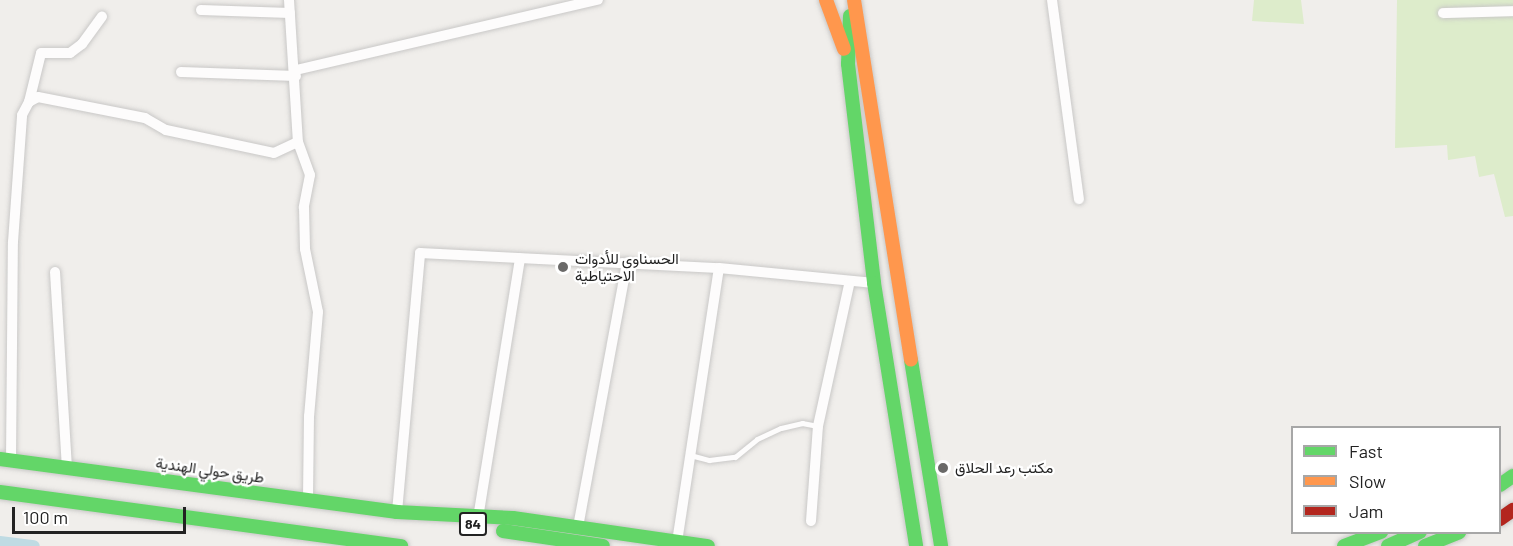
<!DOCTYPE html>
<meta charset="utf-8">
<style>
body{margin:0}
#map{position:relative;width:1513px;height:546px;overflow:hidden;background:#f0eeeb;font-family:Barlow,Vazirmatn,sans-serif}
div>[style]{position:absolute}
.grass>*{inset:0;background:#ddeccb}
.canal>*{height:12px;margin:-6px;padding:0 6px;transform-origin:6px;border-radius:6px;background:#bfdbe3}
.roads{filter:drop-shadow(0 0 2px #c9c8c7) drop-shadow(0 0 2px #c9c8c7)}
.lane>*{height:5px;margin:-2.5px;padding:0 2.5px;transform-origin:2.5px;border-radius:2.5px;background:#fdfcfc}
.street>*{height:10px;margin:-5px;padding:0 5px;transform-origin:5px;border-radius:5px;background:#fdfcfc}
.fast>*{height:14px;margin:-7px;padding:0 7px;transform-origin:7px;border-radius:7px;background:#63d668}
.slow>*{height:14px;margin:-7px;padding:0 7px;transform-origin:7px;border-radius:7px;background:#ff974d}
.jam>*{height:14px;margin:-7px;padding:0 7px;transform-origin:7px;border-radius:7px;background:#b3261e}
.dots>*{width:16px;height:16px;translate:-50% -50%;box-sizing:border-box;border:3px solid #fff;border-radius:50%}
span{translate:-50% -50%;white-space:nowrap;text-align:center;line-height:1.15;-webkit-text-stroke:4.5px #fff;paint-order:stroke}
.shield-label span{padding:2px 4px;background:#fff;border:2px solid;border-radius:4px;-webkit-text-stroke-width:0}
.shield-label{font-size:14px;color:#222;font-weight:700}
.poi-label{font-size:15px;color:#222}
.left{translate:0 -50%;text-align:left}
.street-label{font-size:15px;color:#222}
.legend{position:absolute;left:1291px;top:426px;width:210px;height:108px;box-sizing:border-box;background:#fff;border:2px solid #a7a7a7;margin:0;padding:8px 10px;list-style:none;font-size:18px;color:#222}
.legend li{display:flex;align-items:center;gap:12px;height:30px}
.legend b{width:30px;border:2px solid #a7a7a7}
.scale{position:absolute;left:12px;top:507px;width:174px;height:27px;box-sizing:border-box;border:3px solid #222;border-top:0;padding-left:8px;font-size:18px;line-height:21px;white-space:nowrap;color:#222;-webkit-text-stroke:4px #fff;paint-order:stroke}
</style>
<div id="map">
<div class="grass">
<div style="clip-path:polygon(1254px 0,1301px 0,1304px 24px,1252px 21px)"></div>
<div style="clip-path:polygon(1397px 0,1513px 0,1513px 216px,1505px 217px,1494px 174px,1479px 177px,1475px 156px,1448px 160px,1447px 145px,1395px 148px)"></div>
</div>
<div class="canal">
<div style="left:0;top:542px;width:34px;rotate:7deg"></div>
</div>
<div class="roads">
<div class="lane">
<div style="left:690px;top:455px;width:20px;rotate:15deg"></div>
<div style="left:709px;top:460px;width:26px;rotate:-7deg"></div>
<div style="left:735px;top:457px;width:28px;rotate:-39deg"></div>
<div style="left:757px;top:439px;width:26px;rotate:-25deg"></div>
<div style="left:781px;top:428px;width:22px;rotate:-13deg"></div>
<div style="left:802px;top:423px;width:16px;rotate:11deg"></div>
</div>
<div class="street">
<div style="left:289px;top:0;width:142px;rotate:86.4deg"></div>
<div style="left:298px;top:142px;width:35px;rotate:70deg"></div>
<div style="left:310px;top:175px;width:33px;rotate:101deg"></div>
<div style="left:304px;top:207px;width:42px;rotate:88.6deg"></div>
<div style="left:305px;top:249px;width:64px;rotate:78.3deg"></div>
<div style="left:318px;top:312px;width:104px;rotate:94.9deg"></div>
<div style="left:309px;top:416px;width:84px;rotate:90.7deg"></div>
<div style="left:1052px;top:0;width:201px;rotate:82.3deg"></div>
<div style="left:201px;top:10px;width:89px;rotate:1.9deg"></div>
<div style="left:1443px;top:13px;width:70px;rotate:-1.6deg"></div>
<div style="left:296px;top:70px;width:310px;rotate:-13.1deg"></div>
<div style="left:181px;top:72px;width:115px;rotate:2deg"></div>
<div style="left:29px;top:102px;width:50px;rotate:-76.2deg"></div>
<div style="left:41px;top:53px;width:29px"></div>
<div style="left:70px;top:53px;width:15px;rotate:-37deg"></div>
<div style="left:82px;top:44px;width:34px;rotate:-54deg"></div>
<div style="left:55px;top:272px;width:196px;rotate:86.5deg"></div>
<div style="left:11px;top:460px;width:218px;rotate:-89.5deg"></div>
<div style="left:13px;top:242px;width:127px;rotate:-85.9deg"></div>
<div style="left:22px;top:115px;width:15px;rotate:-62deg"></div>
<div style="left:29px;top:102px;width:10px;rotate:-29deg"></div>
<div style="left:38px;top:97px;width:109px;rotate:11.1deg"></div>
<div style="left:145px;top:118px;width:24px;rotate:30deg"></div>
<div style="left:166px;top:130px;width:110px;rotate:12deg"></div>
<div style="left:274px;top:153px;width:26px;rotate:-25deg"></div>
<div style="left:397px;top:512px;width:260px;rotate:-84.9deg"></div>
<div style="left:420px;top:253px;width:299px;rotate:2.9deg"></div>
<div style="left:719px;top:268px;width:156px;rotate:5.5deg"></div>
<div style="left:478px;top:518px;width:263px;rotate:-80.8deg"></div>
<div style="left:811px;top:521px;width:95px;rotate:-85.8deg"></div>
<div style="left:818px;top:426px;width:148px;rotate:-77.6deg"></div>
<div style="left:578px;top:527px;width:269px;rotate:-79.5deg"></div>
<div style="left:677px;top:542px;width:277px;rotate:-81.3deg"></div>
</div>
<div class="fast">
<div style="left:850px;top:16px;width:48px;rotate:92.4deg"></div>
<div style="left:848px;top:64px;width:221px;rotate:83.2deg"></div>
<div style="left:874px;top:283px;width:266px;rotate:80.9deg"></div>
<div style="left:911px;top:360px;width:188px;rotate:80.8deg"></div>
<div style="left:0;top:459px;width:401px;rotate:7.6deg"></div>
<div style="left:397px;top:512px;width:116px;rotate:3deg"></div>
<div style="left:513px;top:518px;width:197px;rotate:8.2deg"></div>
<div style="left:1500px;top:485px;width:16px;rotate:-35deg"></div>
<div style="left:0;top:492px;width:405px;rotate:7.7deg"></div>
<div style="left:503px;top:531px;width:101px;rotate:8.5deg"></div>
<div style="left:1344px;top:546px;width:40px;rotate:-21deg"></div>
<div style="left:1388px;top:546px;width:35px;rotate:-24deg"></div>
<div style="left:1425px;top:546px;width:37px;rotate:-22deg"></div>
</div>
<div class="slow">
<div style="left:826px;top:0;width:52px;rotate:69.8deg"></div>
<div style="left:854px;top:0;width:364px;rotate:81deg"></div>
</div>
<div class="jam">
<div style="left:1500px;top:519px;width:16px;rotate:-35deg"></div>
</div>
</div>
<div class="dots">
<div style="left:563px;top:267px;background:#6a6968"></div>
<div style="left:943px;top:468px;background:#6a6968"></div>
</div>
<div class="shield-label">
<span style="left:473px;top:524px">84</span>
</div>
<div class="poi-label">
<span class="left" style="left:575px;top:267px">الحسناوي للأدوات<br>الاحتياطية</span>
<span class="left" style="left:955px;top:468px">مكتب رعد الحلاق</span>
</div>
<div class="street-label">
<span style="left:210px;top:470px;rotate:8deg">طريق حولي الهندية</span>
</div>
<ul class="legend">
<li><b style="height:8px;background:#63d668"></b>Fast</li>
<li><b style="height:8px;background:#ff974d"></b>Slow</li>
<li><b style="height:8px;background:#b3261e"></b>Jam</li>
</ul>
<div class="scale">100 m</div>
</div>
